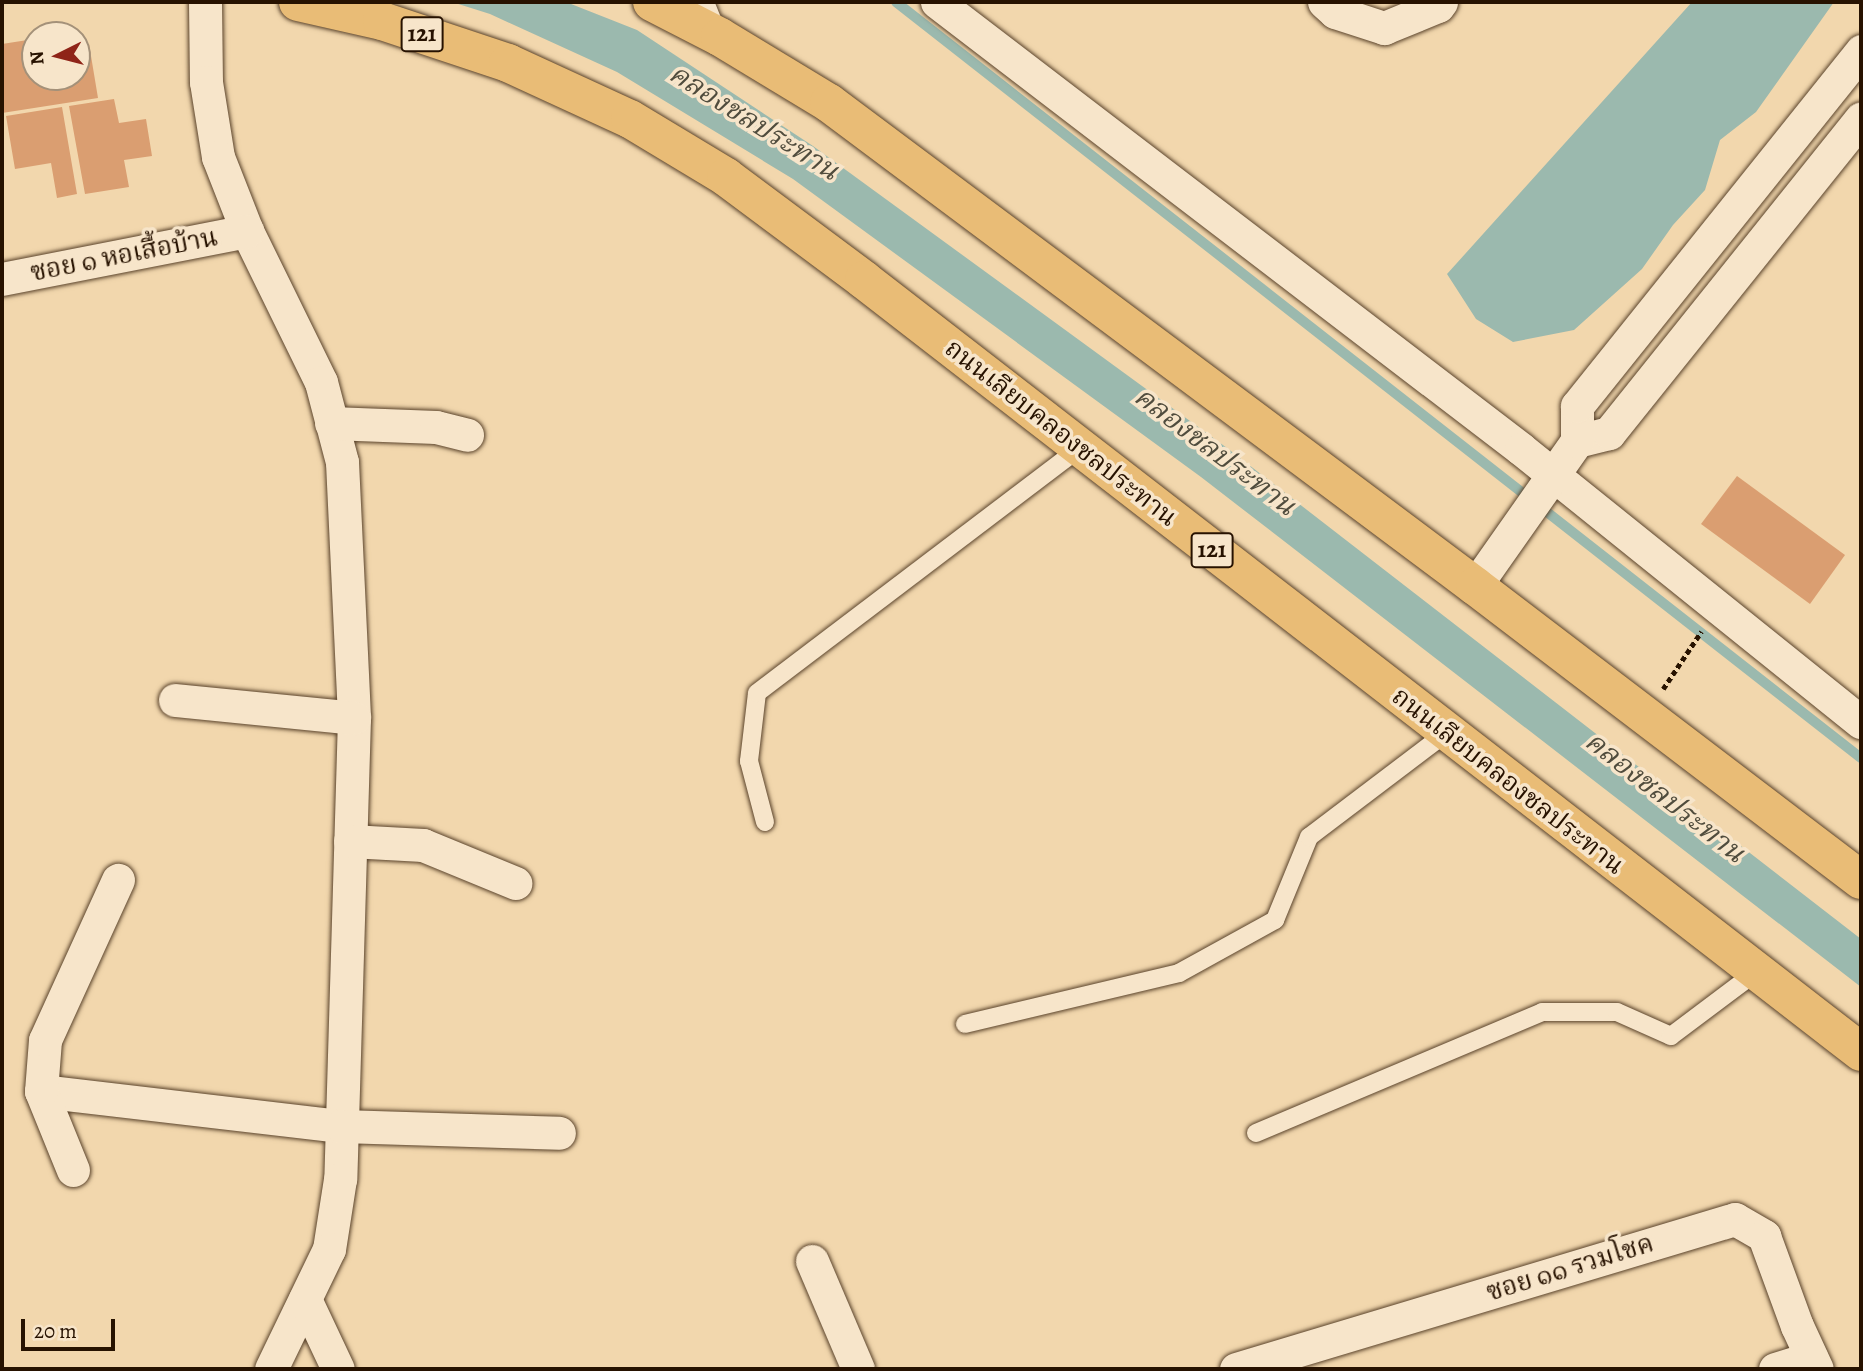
<!DOCTYPE html>
<meta charset="utf-8">
<style>
body{margin:0}
#map{position:relative;width:1863px;height:1371px;overflow:hidden;background:#f2d7ad;font-family:Alegreya,"Noto Serif Thai",serif}
div>[style]{position:absolute}
.water>*{inset:0;background:#9bb9ae}
.stream>*{height:10px;margin:-5px;padding:0 5px;transform-origin:5px;border-radius:5px;background:#9bb9ae}
.building>*{inset:0;background:#da9e71}
.path>*{height:4.5px;margin-top:-2.25px;transform-origin:0;background:repeating-linear-gradient(90deg,#271200 0 5px,transparent 0 8.5px)}
.roads{filter:drop-shadow(0 0 2px #5a432b) drop-shadow(0 0 2px #5a432b)}
.service>*{height:18px;margin:-9px;padding:0 9px;transform-origin:9px;border-radius:9px;background:#f7e5ca}
.minor>*{height:33px;margin:-16.5px;padding:0 16.5px;transform-origin:16.5px;border-radius:16.5px;background:#f7e5ca}
.primary>*{height:38px;margin:-19px;padding:0 19px;transform-origin:19px;border-radius:19px;background:#e9bc76}
span{translate:-50% -50%;white-space:nowrap;text-align:center;line-height:1.15;-webkit-text-stroke:7px #f7e5ca;paint-order:stroke}
.shield-label span{padding:2px 5px;background:#f7e5ca;border:2px solid;border-radius:5px;-webkit-text-stroke-width:0}
.shield-label{font-size:24px;color:#271200;font-weight:700}
.street-label{font-size:26px;color:#271200}
.water-label{font-size:28px;color:#504c3d;font-style:italic}
.frame{position:absolute;inset:0;border:4px solid #271200;pointer-events:none}
.north{position:absolute;left:21px;top:21px;width:70px;height:70px;box-sizing:border-box;background:#f7e5ca;border:2px solid #a49179;border-radius:50%;rotate:264deg;font-size:19px;font-weight:700;line-height:28px;text-align:center;color:#271200}
.north::after{content:'';display:block;margin:auto;width:24px;height:32px;background:#8f2418;clip-path:polygon(50% 0,100% 100%,50% 72%,0 100%)}
.scale{position:absolute;left:21px;top:1319px;width:94px;height:32px;box-sizing:border-box;border:4px solid #271200;border-top:0;padding-left:9px;font-size:21px;line-height:24px;white-space:nowrap;color:#271200;-webkit-text-stroke:5px #f7e5ca;paint-order:stroke}
</style>
<div id="map">
<div class="water">
<div style="clip-path:polygon(452px 2px,566px 2px,637px 30px,813px 146px,1227px 448px,1861px 939px,1861px 987px,1201px 477px,793px 179px,617px 72px,490px 14px)"></div>
<div style="clip-path:polygon(1692px 2px,1834px 2px,1756px 112px,1720px 140px,1705px 190px,1673px 225px,1642px 269px,1574px 330px,1513px 342px,1476px 319px,1447px 274px)"></div>
</div>
<div class="stream">
<div style="left:896px;top:2px;width:1226px;rotate:38.08deg"></div>
</div>
<div class="building">
<div style="clip-path:polygon(34px 39px,35px 77px,77px 77px,77px 46px,89px 44px,98px 98px,2px 113px,2px 44px)"></div>
<div style="clip-path:polygon(114px 99px,119px 123px,146px 119px,152px 156px,124px 160px,129px 187px,85px 194px,69px 106px)"></div>
<div style="clip-path:polygon(62px 107px,77px 194px,57px 198px,51px 163px,15px 169px,6px 116px)"></div>
<div style="clip-path:polygon(1737px 476px,1845px 555px,1810px 604px,1701px 524px)"></div>
</div>
<div class="path">
<div style="left:1663px;top:689px;width:69px;rotate:-56.3deg"></div>
</div>
<div class="roads">
<div class="service">
<div style="left:705px;top:2px;width:31px;rotate:68deg"></div>
<div style="left:765px;top:822px;width:63px;rotate:-104.7deg"></div>
<div style="left:749px;top:761px;width:68px;rotate:-83.3deg"></div>
<div style="left:757px;top:693px;width:405px;rotate:-37.2deg"></div>
<div style="left:965px;top:1024px;width:220px;rotate:-13.4deg"></div>
<div style="left:1179px;top:973px;width:110px;rotate:-28.9deg"></div>
<div style="left:1275px;top:920px;width:90px;rotate:-67.7deg"></div>
<div style="left:1309px;top:837px;width:172px;rotate:-37.2deg"></div>
<div style="left:1256px;top:1133px;width:311px;rotate:-22.9deg"></div>
<div style="left:1542px;top:1012px;width:75px"></div>
<div style="left:1617px;top:1012px;width:59px;rotate:24deg"></div>
<div style="left:1671px;top:1036px;width:105px;rotate:-36.9deg"></div>
</div>
<div class="minor">
<div style="left:205px;top:2px;width:80px;rotate:89.3deg"></div>
<div style="left:206px;top:82px;width:76px;rotate:80.9deg"></div>
<div style="left:218px;top:157px;width:79px;rotate:68.6deg"></div>
<div style="left:247px;top:231px;width:168px;rotate:63.9deg"></div>
<div style="left:321px;top:382px;width:83px;rotate:75.3deg"></div>
<div style="left:342px;top:462px;width:256px;rotate:87.3deg"></div>
<div style="left:354px;top:718px;width:461px;rotate:91.7deg"></div>
<div style="left:340px;top:1179px;width:71px;rotate:98.9deg"></div>
<div style="left:329px;top:1249px;width:133px;rotate:115.8deg"></div>
<div style="left:937px;top:2px;width:735px;rotate:37.43deg"></div>
<div style="left:1521px;top:449px;width:436px;rotate:38.8deg"></div>
<div style="left:1324px;top:2px;width:15px;rotate:42deg"></div>
<div style="left:1335px;top:12px;width:52px;rotate:18.1deg"></div>
<div style="left:1384px;top:28px;width:58px;rotate:-22.2deg"></div>
<div style="left:1438px;top:6px;width:5px;rotate:-53deg"></div>
<div style="left:2px;top:279px;width:250px;rotate:-11.1deg"></div>
<div style="left:331px;top:423px;width:105px;rotate:2.2deg"></div>
<div style="left:436px;top:427px;width:32px;rotate:14deg"></div>
<div style="left:1577px;top:441px;width:33px;rotate:-14deg"></div>
<div style="left:1609px;top:433px;width:403px;rotate:-51.3deg"></div>
<div style="left:1475px;top:586px;width:177px;rotate:-54.9deg"></div>
<div style="left:1577px;top:441px;width:35px;rotate:-90deg"></div>
<div style="left:1577px;top:406px;width:455px;rotate:-51.3deg"></div>
<div style="left:175px;top:700px;width:180px;rotate:5.7deg"></div>
<div style="left:350px;top:841px;width:73px;rotate:3.1deg"></div>
<div style="left:423px;top:845px;width:100px;rotate:22.4deg"></div>
<div style="left:41px;top:1091px;width:302px;rotate:6.7deg"></div>
<div style="left:341px;top:1126px;width:218px;rotate:1.8deg"></div>
<div style="left:73px;top:1170px;width:85px;rotate:-112.1deg"></div>
<div style="left:41px;top:1091px;width:51px;rotate:-85.5deg"></div>
<div style="left:45px;top:1040px;width:176px;rotate:-65.5deg"></div>
<div style="left:812px;top:1261px;width:117px;rotate:66.9deg"></div>
<div style="left:305px;top:1299px;width:77px;rotate:64.8deg"></div>
<div style="left:1236px;top:1369px;width:521px;rotate:-16.73deg"></div>
<div style="left:1735px;top:1219px;width:34px;rotate:30deg"></div>
<div style="left:1764px;top:1236px;width:96px;rotate:69.9deg"></div>
<div style="left:1797px;top:1326px;width:47px;rotate:65.1deg"></div>
<div style="left:1775px;top:1369px;width:38px;rotate:-17deg"></div>
</div>
<div class="primary">
<div style="left:298px;top:2px;width:86px;rotate:12.7deg"></div>
<div style="left:382px;top:21px;width:133px;rotate:18.4deg"></div>
<div style="left:508px;top:63px;width:134px;rotate:24.7deg"></div>
<div style="left:630px;top:119px;width:112px;rotate:31.1deg"></div>
<div style="left:726px;top:177px;width:172px;rotate:36.7deg"></div>
<div style="left:864px;top:280px;width:1261px;rotate:37.75deg"></div>
<div style="left:652px;top:2px;width:76px;rotate:27.2deg"></div>
<div style="left:720px;top:37px;width:127px;rotate:31.2deg"></div>
<div style="left:829px;top:103px;width:807px;rotate:36.78deg"></div>
<div style="left:1475px;top:586px;width:485px;rotate:37.3deg"></div>
</div>
</div>
<div class="shield-label">
<span style="left:422px;top:34px">121</span>
<span style="left:1212px;top:550px">121</span>
</div>
<div class="street-label">
<span style="left:124px;top:255px;rotate:-11deg">ซอย ๑ หอเสื้อบ้าน</span>
<span style="left:1061px;top:433px;rotate:38deg">ถนนเลียบคลองชลประทาน</span>
<span style="left:1508px;top:781px;rotate:38deg">ถนนเลียบคลองชลประทาน</span>
<span style="left:1570px;top:1268px;rotate:-17deg">ซอย ๑๑ รวมโชค</span>
</div>
<div class="water-label">
<span style="left:754px;top:122px;rotate:32deg">คลองชลประทาน</span>
<span style="left:1215px;top:451px;rotate:37deg">คลองชลประทาน</span>
<span style="left:1665px;top:797px;rotate:38deg">คลองชลประทาน</span>
</div>
<div class="frame"></div>
<div class="north">N</div>
<div class="scale">20 m</div>
</div>
